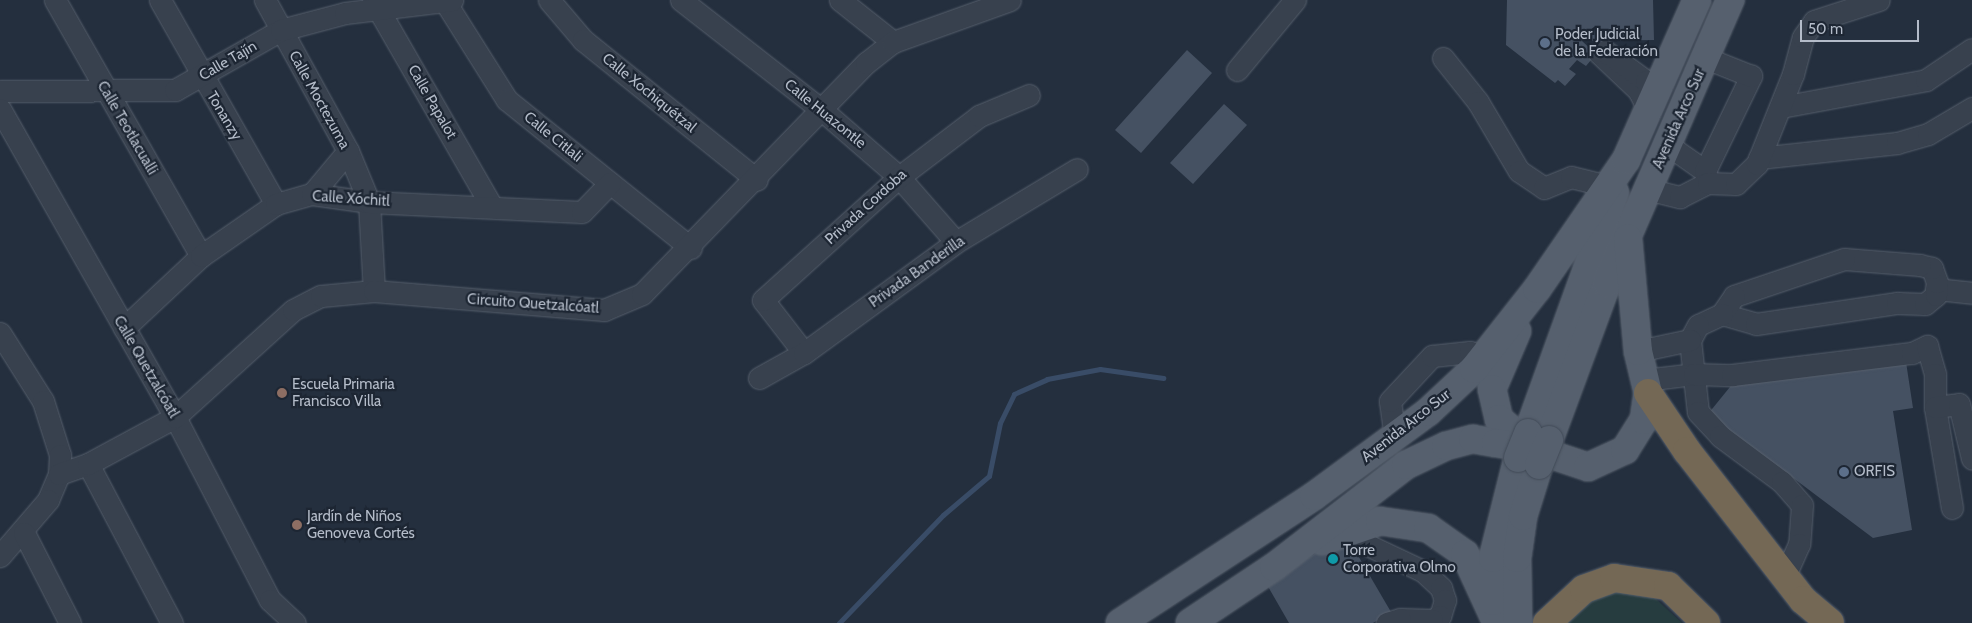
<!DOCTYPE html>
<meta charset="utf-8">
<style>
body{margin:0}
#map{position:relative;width:1972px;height:623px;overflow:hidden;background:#242f3e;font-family:Cabin,sans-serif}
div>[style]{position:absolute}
.green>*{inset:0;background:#263c3f}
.stream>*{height:5px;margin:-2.5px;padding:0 2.5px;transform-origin:2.5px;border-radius:2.5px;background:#394c67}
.building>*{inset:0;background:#455162}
.roads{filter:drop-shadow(0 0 1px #565f6c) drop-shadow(0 0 1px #565f6c)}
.minor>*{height:21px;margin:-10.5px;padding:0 10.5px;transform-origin:10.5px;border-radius:10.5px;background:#38414e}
.major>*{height:28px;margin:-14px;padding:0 14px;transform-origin:14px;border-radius:14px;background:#56606e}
.highway>*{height:28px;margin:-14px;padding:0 14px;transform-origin:14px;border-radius:14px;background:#746855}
.bridges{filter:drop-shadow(0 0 1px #414a57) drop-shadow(0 0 1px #414a57)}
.major-bridge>*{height:28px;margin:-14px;padding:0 14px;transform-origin:14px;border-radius:14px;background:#56606e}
.dots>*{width:14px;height:14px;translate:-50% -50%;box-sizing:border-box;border:2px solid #1d2633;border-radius:50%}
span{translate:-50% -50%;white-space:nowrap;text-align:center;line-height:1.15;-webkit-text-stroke:4.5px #1d2633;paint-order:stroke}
.poi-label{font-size:15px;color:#b4bcc9}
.left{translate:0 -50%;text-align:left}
.street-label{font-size:15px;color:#b4bcc9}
.scale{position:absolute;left:1800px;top:20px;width:119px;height:22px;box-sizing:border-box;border:2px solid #b4bcc9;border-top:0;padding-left:6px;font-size:15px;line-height:18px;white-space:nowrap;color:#b4bcc9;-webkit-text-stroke:4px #1d2633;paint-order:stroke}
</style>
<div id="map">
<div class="green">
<div style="clip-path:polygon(1633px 591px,1656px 599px,1682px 623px,1560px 623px,1583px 603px,1605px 594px)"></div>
</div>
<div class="stream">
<div style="left:839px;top:623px;width:150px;rotate:-46.1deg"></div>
<div style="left:943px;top:515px;width:60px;rotate:-40.3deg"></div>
<div style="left:989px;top:476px;width:54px;rotate:-78.3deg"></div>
<div style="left:1000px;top:423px;width:32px;rotate:-64deg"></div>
<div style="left:1014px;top:394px;width:36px;rotate:-24deg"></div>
<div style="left:1047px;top:379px;width:54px;rotate:-10.7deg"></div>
<div style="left:1100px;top:369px;width:64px;rotate:8.1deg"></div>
</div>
<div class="building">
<div style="clip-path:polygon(1507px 0,1653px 0,1654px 40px,1582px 41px,1596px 54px,1586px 66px,1577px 60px,1569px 69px,1576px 74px,1565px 86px,1558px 80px,1555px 83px,1506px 45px)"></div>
<div style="clip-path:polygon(1187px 50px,1212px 73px,1141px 153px,1115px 130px)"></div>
<div style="clip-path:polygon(1224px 104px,1247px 125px,1193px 184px,1170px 163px)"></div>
<div style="clip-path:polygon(1906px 362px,1913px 408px,1893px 411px,1912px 530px,1873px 538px,1708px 414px,1734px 382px)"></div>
<div style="clip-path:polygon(1346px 535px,1391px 612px,1373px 623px,1289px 623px,1266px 583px)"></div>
</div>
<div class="roads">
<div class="minor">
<div style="left:55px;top:0;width:295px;rotate:60.3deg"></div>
<div style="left:160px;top:0;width:235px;rotate:60.4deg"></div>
<div style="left:265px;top:0;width:172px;rotate:61.2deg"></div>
<div style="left:348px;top:151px;width:55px;rotate:67.6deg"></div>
<div style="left:369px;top:202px;width:89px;rotate:86.8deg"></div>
<div style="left:373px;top:0;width:237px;rotate:60.1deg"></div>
<div style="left:444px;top:0;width:118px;rotate:57.8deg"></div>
<div style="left:507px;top:100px;width:236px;rotate:38.8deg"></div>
<div style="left:549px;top:0;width:52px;rotate:49.6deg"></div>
<div style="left:583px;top:40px;width:223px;rotate:38.8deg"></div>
<div style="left:681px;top:0;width:179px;rotate:38deg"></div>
<div style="left:822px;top:110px;width:102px;rotate:41deg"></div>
<div style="left:899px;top:177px;width:86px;rotate:48.8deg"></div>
<div style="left:840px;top:0;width:68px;rotate:38.4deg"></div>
<div style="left:1443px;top:58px;width:56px;rotate:51.5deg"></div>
<div style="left:1478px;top:102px;width:80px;rotate:59.3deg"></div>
<div style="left:1519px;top:171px;width:30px;rotate:34deg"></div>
<div style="left:1544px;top:188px;width:29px;rotate:-22deg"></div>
<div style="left:1571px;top:177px;width:46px;rotate:13.7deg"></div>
<div style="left:1237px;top:70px;width:91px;rotate:-50.4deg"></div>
<div style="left:0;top:91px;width:175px;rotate:-0.3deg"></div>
<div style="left:175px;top:90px;width:122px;rotate:-29.5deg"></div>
<div style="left:281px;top:30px;width:66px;rotate:-14.9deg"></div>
<div style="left:345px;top:13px;width:108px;rotate:-6.9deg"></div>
<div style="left:1781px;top:107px;width:147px;rotate:-10.5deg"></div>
<div style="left:1926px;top:80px;width:55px;rotate:-34deg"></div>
<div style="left:0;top:109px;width:354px;rotate:60.4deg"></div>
<div style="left:175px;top:417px;width:206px;rotate:62.6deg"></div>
<div style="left:270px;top:600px;width:34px;rotate:43deg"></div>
<div style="left:1650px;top:113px;width:25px;rotate:-117deg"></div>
<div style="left:1639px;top:91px;width:55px;rotate:-136.5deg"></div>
<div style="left:1599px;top:53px;width:6px;rotate:-18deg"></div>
<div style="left:1605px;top:51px;width:51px;rotate:36.2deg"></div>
<div style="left:1646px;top:81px;width:17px;rotate:10deg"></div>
<div style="left:1668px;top:145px;width:45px;rotate:35.1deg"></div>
<div style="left:1705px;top:171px;width:12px;rotate:76deg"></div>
<div style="left:1759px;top:158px;width:139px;rotate:-6.2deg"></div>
<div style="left:1897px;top:143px;width:32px;rotate:-16deg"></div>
<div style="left:1928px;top:134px;width:51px;rotate:-30.6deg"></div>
<div style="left:1705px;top:171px;width:106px;rotate:-64.2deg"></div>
<div style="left:1751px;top:76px;width:48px;rotate:-158.2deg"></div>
<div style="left:1647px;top:189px;width:34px;rotate:14deg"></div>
<div style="left:1680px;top:197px;width:31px;rotate:-27deg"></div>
<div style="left:1708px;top:183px;width:28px;rotate:2deg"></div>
<div style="left:1736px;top:184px;width:29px;rotate:-44deg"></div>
<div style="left:1757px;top:164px;width:97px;rotate:-68.2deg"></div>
<div style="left:1793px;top:74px;width:38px;rotate:-75deg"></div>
<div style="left:1803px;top:37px;width:19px;rotate:-55deg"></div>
<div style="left:1814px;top:21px;width:68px;rotate:-17.9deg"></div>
<div style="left:312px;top:194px;width:56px;rotate:-50.1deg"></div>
<div style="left:1936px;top:289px;width:36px;rotate:6deg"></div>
<div style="left:1722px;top:314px;width:35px;rotate:16deg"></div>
<div style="left:1756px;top:324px;width:143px;rotate:-8.5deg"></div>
<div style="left:1897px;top:303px;width:28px;rotate:2deg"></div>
<div style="left:1925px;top:304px;width:14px;rotate:-39deg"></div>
<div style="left:1936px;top:295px;width:13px;rotate:-86deg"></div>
<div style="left:1937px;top:282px;width:15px;rotate:-110deg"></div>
<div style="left:1932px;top:268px;width:12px;rotate:-166deg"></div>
<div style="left:1920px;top:265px;width:76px;rotate:-175.5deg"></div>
<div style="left:1844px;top:259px;width:116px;rotate:161.4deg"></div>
<div style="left:1734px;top:296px;width:22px;rotate:124deg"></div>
<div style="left:1722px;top:314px;width:26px;rotate:155deg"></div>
<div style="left:1698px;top:325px;width:17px;rotate:118deg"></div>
<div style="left:1690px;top:340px;width:72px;rotate:83.7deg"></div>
<div style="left:1698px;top:412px;width:33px;rotate:47deg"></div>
<div style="left:1720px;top:436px;width:77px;rotate:36.6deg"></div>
<div style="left:1782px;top:482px;width:30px;rotate:49deg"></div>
<div style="left:1802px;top:505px;width:39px;rotate:94deg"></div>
<div style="left:1799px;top:544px;width:34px;rotate:114deg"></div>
<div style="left:124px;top:328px;width:105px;rotate:-43.1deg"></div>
<div style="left:201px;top:256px;width:91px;rotate:-34.7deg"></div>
<div style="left:276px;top:204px;width:37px;rotate:-16deg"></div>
<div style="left:312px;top:194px;width:58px;rotate:8deg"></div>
<div style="left:369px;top:202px;width:213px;rotate:2.7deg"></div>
<div style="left:582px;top:212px;width:40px;rotate:-46deg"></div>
<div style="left:0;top:333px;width:80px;rotate:57.7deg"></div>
<div style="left:43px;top:401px;width:57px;rotate:72.5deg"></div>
<div style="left:60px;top:455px;width:19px;rotate:93deg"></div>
<div style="left:59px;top:474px;width:28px;rotate:113deg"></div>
<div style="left:48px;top:500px;width:74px;rotate:130.6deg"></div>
<div style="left:1638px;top:351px;width:53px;rotate:-11.9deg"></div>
<div style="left:804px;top:353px;width:67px;rotate:-127.7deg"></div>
<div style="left:763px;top:300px;width:183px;rotate:-42.1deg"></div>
<div style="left:899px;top:177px;width:101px;rotate:-37.3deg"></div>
<div style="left:979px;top:116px;width:54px;rotate:-22.8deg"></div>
<div style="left:759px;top:378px;width:51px;rotate:-29.1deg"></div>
<div style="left:804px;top:353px;width:188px;rotate:-36.1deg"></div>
<div style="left:956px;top:242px;width:141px;rotate:-31.1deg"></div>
<div style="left:1644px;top:380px;width:50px;rotate:-6.8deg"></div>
<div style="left:1694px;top:374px;width:38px;rotate:2deg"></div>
<div style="left:1732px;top:375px;width:181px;rotate:-7deg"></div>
<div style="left:1912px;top:353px;width:17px;rotate:-25deg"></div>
<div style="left:1927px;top:346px;width:29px;rotate:74deg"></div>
<div style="left:1935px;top:374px;width:33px;rotate:90deg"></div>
<div style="left:1395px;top:437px;width:36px;rotate:-98deg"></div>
<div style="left:1390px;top:401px;width:62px;rotate:-47deg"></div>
<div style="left:1432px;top:356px;width:38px;rotate:-6deg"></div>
<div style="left:1470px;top:352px;width:14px;rotate:25deg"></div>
<div style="left:88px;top:464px;width:180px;rotate:62.2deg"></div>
<div style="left:59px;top:474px;width:31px;rotate:-19deg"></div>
<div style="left:88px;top:464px;width:99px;rotate:-28.4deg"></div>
<div style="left:175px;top:417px;width:159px;rotate:-42.2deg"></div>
<div style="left:293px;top:310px;width:31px;rotate:-27deg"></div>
<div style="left:321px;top:296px;width:53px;rotate:-5.4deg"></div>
<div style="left:374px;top:291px;width:231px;rotate:4.7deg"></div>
<div style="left:604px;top:310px;width:41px;rotate:-22.8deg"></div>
<div style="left:642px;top:294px;width:322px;rotate:-45.9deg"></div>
<div style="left:866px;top:63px;width:34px;rotate:-38deg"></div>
<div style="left:893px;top:42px;width:124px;rotate:-19.7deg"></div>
<div style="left:1952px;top:508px;width:102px;rotate:-99.6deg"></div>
<div style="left:1935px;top:407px;width:24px;rotate:-7deg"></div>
<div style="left:1959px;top:404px;width:56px;rotate:76.5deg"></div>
<div style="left:1340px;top:532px;width:92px;rotate:25.2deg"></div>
<div style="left:1423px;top:571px;width:25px;rotate:43deg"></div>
<div style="left:1441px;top:588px;width:13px;rotate:72deg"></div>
<div style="left:1445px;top:600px;width:17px;rotate:107deg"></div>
<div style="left:1440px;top:616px;width:9px;rotate:153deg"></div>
<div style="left:1432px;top:620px;width:32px;rotate:-178deg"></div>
<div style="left:1400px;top:619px;width:14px;rotate:163deg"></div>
<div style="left:24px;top:533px;width:101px;rotate:62.9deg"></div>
</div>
<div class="major">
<div style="left:1517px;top:331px;width:63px;rotate:113.3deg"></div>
<div style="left:1492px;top:389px;width:31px;rotate:77deg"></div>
<div style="left:1499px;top:419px;width:43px;rotate:41.2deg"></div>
<div style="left:1528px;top:433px;width:256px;rotate:-70.2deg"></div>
<div style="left:1549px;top:440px;width:167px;rotate:-69.7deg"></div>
<div style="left:1607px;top:283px;width:309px;rotate:-66.5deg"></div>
<div style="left:1322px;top:541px;width:61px;rotate:-19deg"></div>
<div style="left:1380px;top:521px;width:49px;rotate:8.3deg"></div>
<div style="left:1428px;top:528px;width:45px;rotate:35.1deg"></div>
<div style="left:1465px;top:554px;width:69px;rotate:65.3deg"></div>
<div style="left:1493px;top:601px;width:43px;rotate:-90deg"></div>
<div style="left:1493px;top:558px;width:103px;rotate:-76deg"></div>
<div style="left:1120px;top:623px;width:232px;rotate:-33.2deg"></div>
<div style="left:1314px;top:496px;width:142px;rotate:-36.4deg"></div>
<div style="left:1428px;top:412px;width:63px;rotate:-43.1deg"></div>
<div style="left:1474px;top:369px;width:102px;rotate:-51.8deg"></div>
<div style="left:1537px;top:289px;width:157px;rotate:-55.4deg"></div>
<div style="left:1626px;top:160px;width:175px;rotate:-66.1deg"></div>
<div style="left:1190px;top:623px;width:101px;rotate:-33.7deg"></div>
<div style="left:1274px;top:567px;width:167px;rotate:-37.7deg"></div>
<div style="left:1406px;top:465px;width:44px;rotate:-25.4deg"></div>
<div style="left:1446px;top:446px;width:28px;rotate:-15deg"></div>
<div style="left:1473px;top:439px;width:23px;rotate:10deg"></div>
<div style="left:1496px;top:443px;width:38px;rotate:9deg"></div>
<div style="left:1534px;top:449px;width:57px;rotate:18.4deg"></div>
<div style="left:1588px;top:467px;width:41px;rotate:-24.7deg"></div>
<div style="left:1625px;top:450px;width:36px;rotate:-58deg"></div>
<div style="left:1644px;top:420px;width:27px;rotate:-82deg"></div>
<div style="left:1648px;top:393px;width:43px;rotate:-103.4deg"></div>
<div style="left:1638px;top:351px;width:113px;rotate:-95.1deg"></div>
<div style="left:1518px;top:623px;width:65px;rotate:-90.9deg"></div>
<div style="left:1517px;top:558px;width:42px;rotate:-81.9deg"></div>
<div style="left:1523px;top:516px;width:53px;rotate:-72.6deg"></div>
</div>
<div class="highway">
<div style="left:1648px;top:393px;width:70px;rotate:56.1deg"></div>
<div style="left:1687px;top:451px;width:189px;rotate:52.1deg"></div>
<div style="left:1803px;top:600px;width:35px;rotate:40deg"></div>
<div style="left:1547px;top:623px;width:50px;rotate:-42.6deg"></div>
<div style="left:1584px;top:589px;width:32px;rotate:-20deg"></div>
<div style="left:1614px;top:578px;width:55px;rotate:8.4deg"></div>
<div style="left:1668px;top:586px;width:53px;rotate:44.2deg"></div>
</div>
</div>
<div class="bridges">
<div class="major-bridge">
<div style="left:1518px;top:458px;width:27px;rotate:-68deg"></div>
<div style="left:1539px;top:465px;width:27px;rotate:-68deg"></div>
</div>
</div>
<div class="dots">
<div style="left:1545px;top:43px;background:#5c6f8a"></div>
<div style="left:282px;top:393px;background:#8d6e63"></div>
<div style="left:1844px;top:472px;background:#5c6f8a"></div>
<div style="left:297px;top:525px;background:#8d6e63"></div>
<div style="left:1333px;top:559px;background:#0f9aa8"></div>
</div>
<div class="poi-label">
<span class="left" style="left:1555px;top:43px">Poder Judicial<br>de la Federación</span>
<span class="left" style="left:292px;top:393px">Escuela Primaria<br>Francisco Villa</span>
<span class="left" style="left:1854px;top:472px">ORFIS</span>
<span class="left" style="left:307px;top:525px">Jardín de Niños<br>Genoveva Cortés</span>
<span class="left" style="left:1343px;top:559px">Torre<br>Corporativa Olmo</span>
</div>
<div class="street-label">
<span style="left:228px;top:61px;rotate:-30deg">Calle Tajín</span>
<span style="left:649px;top:93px;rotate:39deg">Calle Xochiquétzal</span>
<span style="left:319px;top:100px;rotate:61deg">Calle Moctezuma</span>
<span style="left:432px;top:102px;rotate:60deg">Calle Papalot</span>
<span style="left:825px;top:114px;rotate:39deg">Calle Huazontle</span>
<span style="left:224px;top:116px;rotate:59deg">Tonanzy</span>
<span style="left:1679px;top:119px;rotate:-66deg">Avenida Arco Sur</span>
<span style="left:127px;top:128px;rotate:60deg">Calle Teotlacualli</span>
<span style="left:553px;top:137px;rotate:39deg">Calle Citlali</span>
<span style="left:351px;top:199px;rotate:4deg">Calle Xóchitl</span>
<span style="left:866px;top:207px;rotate:-42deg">Privada Cordoba</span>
<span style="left:917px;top:272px;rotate:-35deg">Privada Banderilla</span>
<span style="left:533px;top:304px;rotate:4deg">Circuito Quetzalcóatl</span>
<span style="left:146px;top:367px;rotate:60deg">Calle Quetzalcóatl</span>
<span style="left:1406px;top:426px;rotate:-38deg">Avenida Arco Sur</span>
</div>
<div class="scale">50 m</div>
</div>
